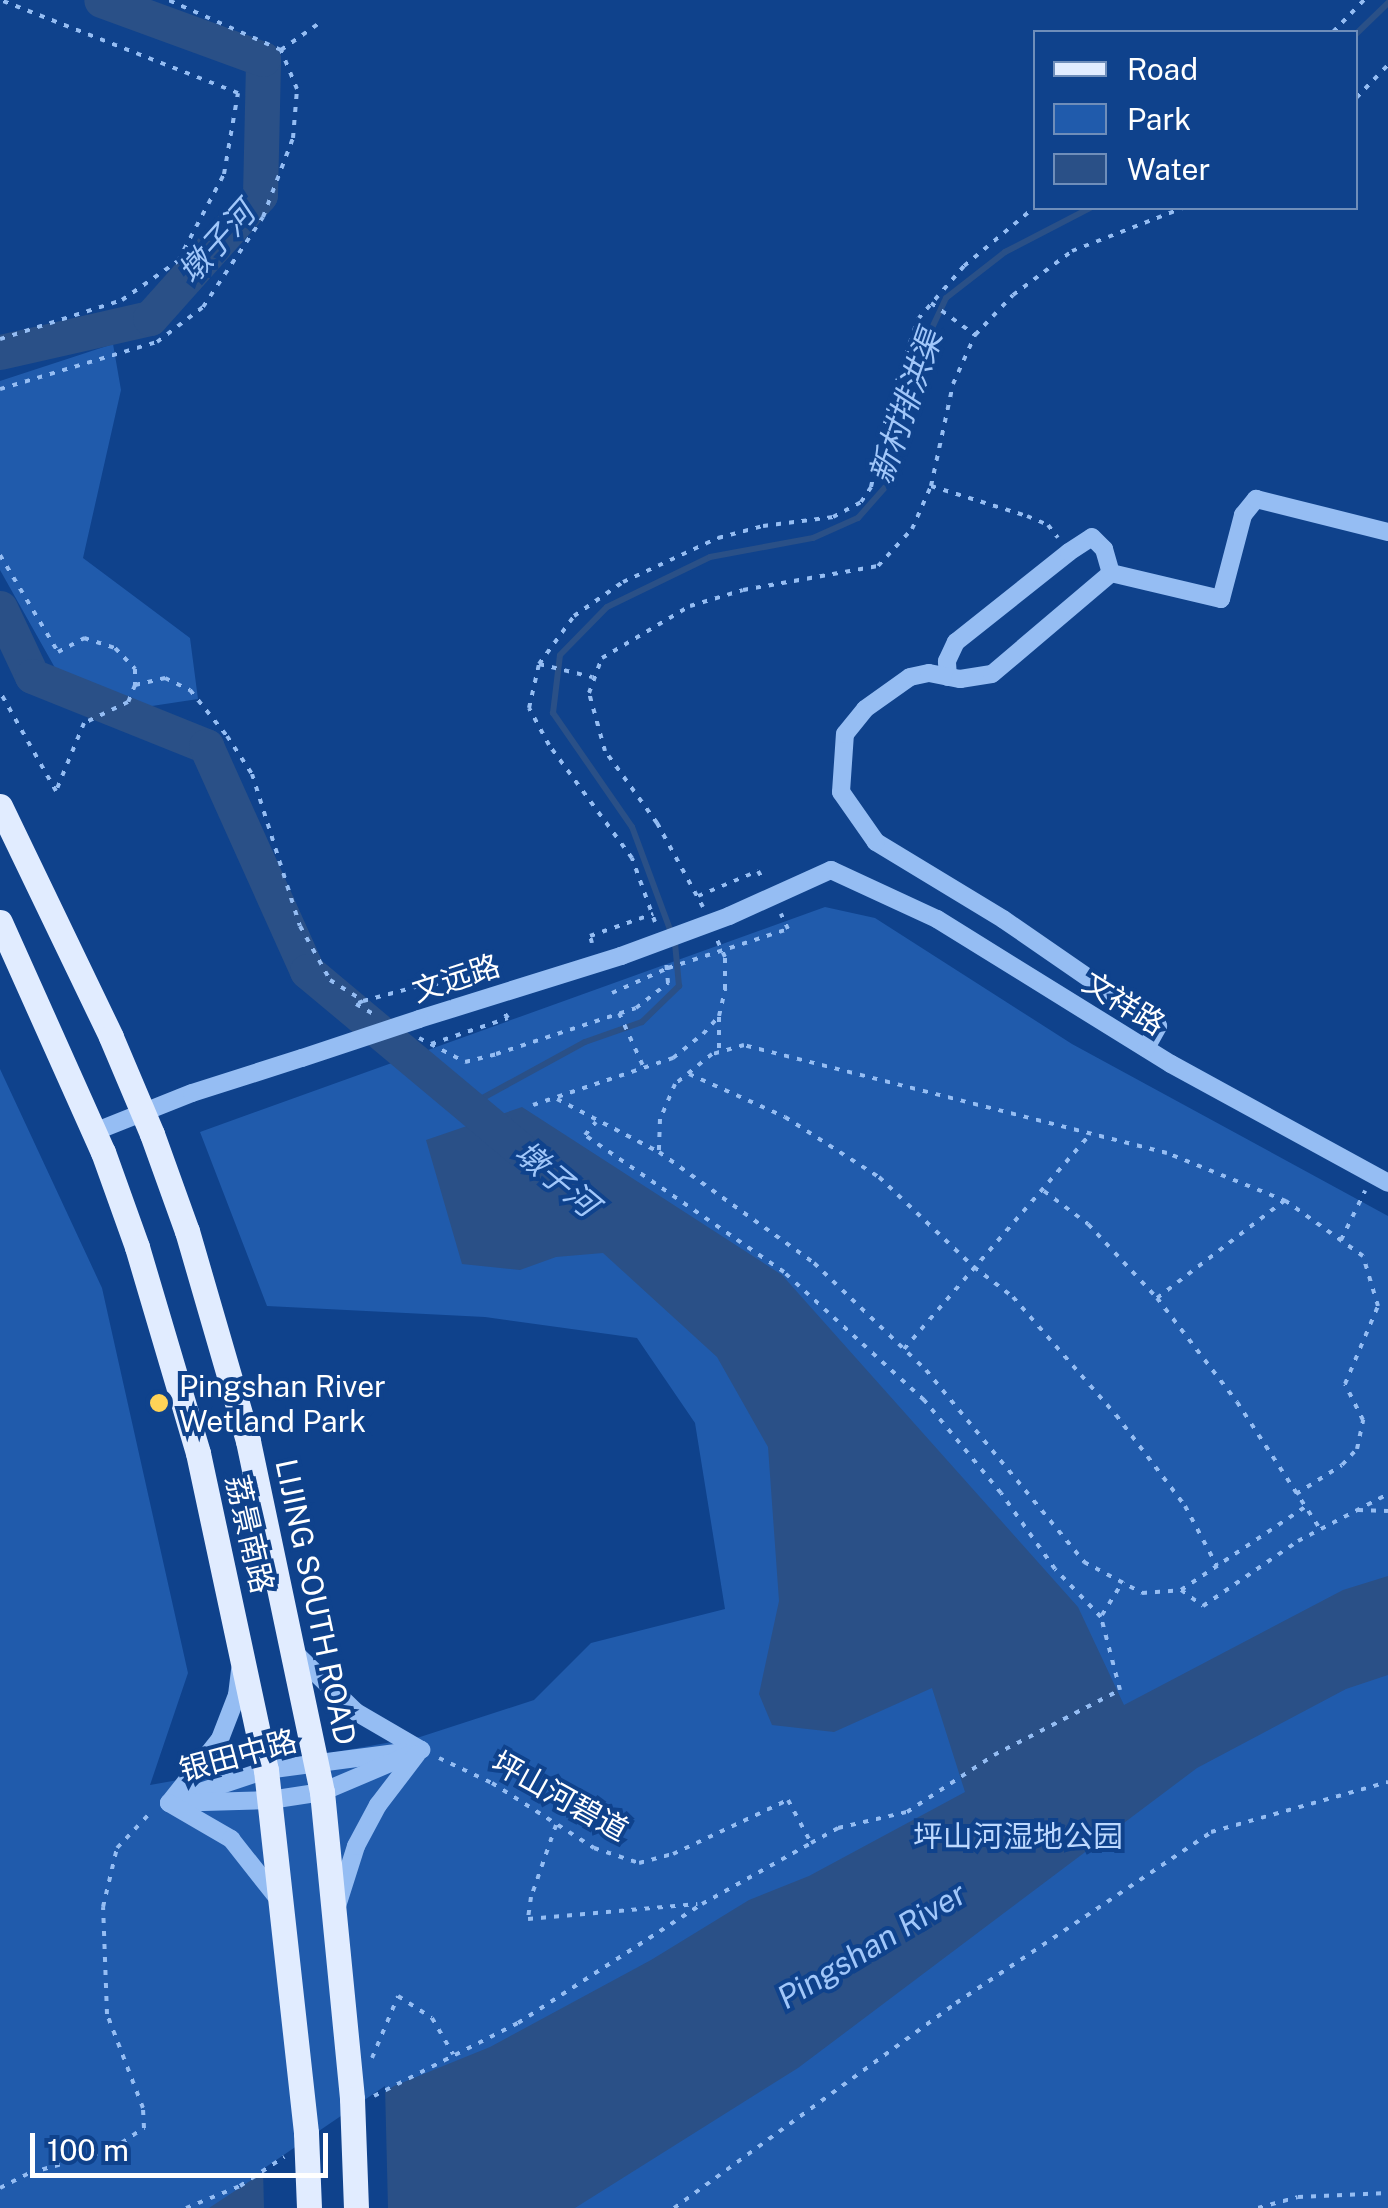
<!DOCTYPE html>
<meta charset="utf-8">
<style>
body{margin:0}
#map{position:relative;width:1388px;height:2208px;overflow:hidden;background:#0f428c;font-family:"Public Sans","Noto Sans SC",sans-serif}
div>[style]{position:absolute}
.green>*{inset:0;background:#205bac}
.water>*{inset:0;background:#2a5087}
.pier>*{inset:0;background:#0f428c}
.stream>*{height:6px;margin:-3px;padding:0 3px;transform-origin:3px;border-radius:3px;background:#2a5087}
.river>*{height:35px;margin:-17.5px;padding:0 17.5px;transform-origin:17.5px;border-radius:17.5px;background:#2a5087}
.path>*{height:4px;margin-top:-2px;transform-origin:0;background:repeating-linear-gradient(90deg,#95bdf3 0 5px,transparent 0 13px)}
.minor>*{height:18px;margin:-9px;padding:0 9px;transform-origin:9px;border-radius:9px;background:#95bdf3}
.major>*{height:25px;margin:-12.5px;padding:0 12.5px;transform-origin:12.5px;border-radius:12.5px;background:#e1ecff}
.minor-bridge>*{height:18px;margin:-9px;padding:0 9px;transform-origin:9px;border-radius:9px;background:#95bdf3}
.major-bridge>*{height:25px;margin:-12.5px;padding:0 12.5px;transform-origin:12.5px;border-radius:12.5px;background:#e1ecff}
.dots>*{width:28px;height:28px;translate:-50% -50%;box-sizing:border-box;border:5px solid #0f428c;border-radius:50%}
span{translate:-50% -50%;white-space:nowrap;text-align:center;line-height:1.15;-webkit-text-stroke:8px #0f428c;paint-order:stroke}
.street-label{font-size:30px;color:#fff}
.poi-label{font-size:30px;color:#fff}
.left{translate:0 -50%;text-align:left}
.park-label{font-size:30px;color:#bcd8fe}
.water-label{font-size:32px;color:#a1c7fa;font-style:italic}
.legend{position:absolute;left:1033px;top:30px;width:325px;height:180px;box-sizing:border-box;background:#0f428c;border:2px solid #6f8eba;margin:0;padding:12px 18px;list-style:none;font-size:30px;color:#fff}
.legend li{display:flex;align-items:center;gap:20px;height:50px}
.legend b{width:50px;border:2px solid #6f8eba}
.scale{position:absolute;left:30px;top:2133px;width:298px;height:45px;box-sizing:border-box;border:5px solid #fff;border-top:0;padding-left:12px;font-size:30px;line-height:35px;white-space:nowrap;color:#fff;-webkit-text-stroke:8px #0f428c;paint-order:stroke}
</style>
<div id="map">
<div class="green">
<div style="clip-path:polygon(113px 344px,121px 390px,83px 558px,190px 638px,198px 699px,132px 709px,59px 675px,0 570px,0 381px)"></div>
<div style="clip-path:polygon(825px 907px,875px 918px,1072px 1044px,1388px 1216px,1388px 2208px,0 2208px,0 1069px,102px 1288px,188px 1673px,150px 1785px,420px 1737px,534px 1700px,591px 1643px,725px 1609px,695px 1423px,637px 1338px,485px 1317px,267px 1306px,200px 1132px)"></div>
</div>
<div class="water">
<div style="clip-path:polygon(522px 1107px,782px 1275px,1078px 1607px,1124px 1705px,1343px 1590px,1388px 1576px,1388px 1675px,1346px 1689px,1197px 1768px,798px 2068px,575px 2208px,209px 2208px,394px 2086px,490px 2047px,651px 1960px,749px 1900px,809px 1876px,965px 1792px,932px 1688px,834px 1732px,772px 1725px,759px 1694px,779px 1601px,768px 1447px,717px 1357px,603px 1253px,556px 1257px,520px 1270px,462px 1264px,426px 1140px)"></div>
</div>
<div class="pier">
<div style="clip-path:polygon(385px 2086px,388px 2208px,264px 2208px,263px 2169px)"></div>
</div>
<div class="stream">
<div style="left:1356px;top:34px;width:45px;rotate:-44.1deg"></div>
<div style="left:468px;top:1106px;width:133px;rotate:-28.7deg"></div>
<div style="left:585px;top:1042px;width:60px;rotate:-19.3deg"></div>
<div style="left:642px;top:1022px;width:52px;rotate:-44.2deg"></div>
<div style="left:679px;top:986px;width:43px;rotate:-95.3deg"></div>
<div style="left:675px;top:943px;width:124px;rotate:-110.3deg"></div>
<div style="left:632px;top:827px;width:139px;rotate:-124.7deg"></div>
<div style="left:553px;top:713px;width:58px;rotate:-83.1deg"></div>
<div style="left:560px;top:655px;width:67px;rotate:-45.6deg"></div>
<div style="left:607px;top:607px;width:114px;rotate:-25.9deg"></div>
<div style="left:710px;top:557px;width:105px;rotate:-10.5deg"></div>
<div style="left:813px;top:538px;width:49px;rotate:-24deg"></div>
<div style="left:858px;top:518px;width:45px;rotate:-48.6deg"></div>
<div style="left:888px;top:484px;width:109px;rotate:-78.9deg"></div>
<div style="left:909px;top:377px;width:87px;rotate:-64.9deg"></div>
<div style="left:946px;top:298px;width:75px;rotate:-37.9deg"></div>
<div style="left:1005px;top:252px;width:96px;rotate:-27.4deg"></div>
</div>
<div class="river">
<div style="left:0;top:352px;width:154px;rotate:-12.8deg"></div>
<div style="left:150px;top:318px;width:165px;rotate:-48.2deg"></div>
<div style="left:260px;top:195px;width:136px;rotate:-88.7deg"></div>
<div style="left:263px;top:59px;width:172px;rotate:-160deg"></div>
<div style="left:0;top:608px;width:75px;rotate:64.8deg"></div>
<div style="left:32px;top:676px;width:188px;rotate:21.9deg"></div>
<div style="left:206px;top:746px;width:247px;rotate:65.8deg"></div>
<div style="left:307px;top:971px;width:276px;rotate:39.9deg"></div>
</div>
<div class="path">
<div style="left:1333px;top:32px;width:45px;rotate:-45.9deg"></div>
<div style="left:281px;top:50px;width:45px;rotate:-35.1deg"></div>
<div style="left:1356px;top:98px;width:46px;rotate:-45.9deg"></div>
<div style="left:931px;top:303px;width:54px;rotate:36deg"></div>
<div style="left:0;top:339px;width:128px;rotate:-17.7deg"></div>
<div style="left:122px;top:300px;width:68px;rotate:-34.9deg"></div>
<div style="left:178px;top:261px;width:98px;rotate:-62.1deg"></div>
<div style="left:224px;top:174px;width:82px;rotate:-80.2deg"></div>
<div style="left:238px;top:93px;width:255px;rotate:-158.6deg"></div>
<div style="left:0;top:389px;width:164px;rotate:-16.7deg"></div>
<div style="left:157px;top:342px;width:58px;rotate:-37.3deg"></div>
<div style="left:203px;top:307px;width:108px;rotate:-56.3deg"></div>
<div style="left:263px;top:217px;width:85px;rotate:-69.2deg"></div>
<div style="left:293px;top:138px;width:49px;rotate:-85.3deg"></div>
<div style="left:297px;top:89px;width:42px;rotate:-112.3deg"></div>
<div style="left:281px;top:50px;width:124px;rotate:-156.1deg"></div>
<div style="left:931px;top:486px;width:101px;rotate:17.4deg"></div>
<div style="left:1027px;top:516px;width:23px;rotate:23deg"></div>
<div style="left:1048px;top:525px;width:16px;rotate:52deg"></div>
<div style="left:0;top:555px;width:113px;rotate:59.1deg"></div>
<div style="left:58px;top:652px;width:30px;rotate:-28deg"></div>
<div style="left:84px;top:638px;width:33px;rotate:18deg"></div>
<div style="left:115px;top:648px;width:29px;rotate:46deg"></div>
<div style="left:135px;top:669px;width:16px;rotate:90deg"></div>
<div style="left:135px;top:685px;width:18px;rotate:112deg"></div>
<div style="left:128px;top:702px;width:49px;rotate:154.5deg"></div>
<div style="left:84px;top:723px;width:74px;rotate:112.4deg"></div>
<div style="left:56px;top:791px;width:114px;rotate:-119.5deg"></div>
<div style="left:539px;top:664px;width:55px;rotate:13.8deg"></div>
<div style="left:135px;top:685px;width:31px;rotate:-13deg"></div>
<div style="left:165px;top:678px;width:28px;rotate:26deg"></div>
<div style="left:190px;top:690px;width:59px;rotate:51.2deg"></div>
<div style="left:227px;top:736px;width:45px;rotate:56.7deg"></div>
<div style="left:252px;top:774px;width:159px;rotate:72.5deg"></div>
<div style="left:300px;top:926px;width:62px;rotate:60.9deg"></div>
<div style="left:330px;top:980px;width:39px;rotate:32deg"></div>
<div style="left:363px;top:1001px;width:8px;rotate:157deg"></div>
<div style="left:356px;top:1004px;width:22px;rotate:30deg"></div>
<div style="left:698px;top:896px;width:65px;rotate:-22.6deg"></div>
<div style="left:758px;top:871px;width:8px;rotate:60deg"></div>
<div style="left:703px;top:907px;width:96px;rotate:-118.7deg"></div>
<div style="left:657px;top:823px;width:89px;rotate:-125.8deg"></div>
<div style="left:605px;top:751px;width:60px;rotate:-105.4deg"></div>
<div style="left:589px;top:693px;width:37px;rotate:-70deg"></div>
<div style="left:602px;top:658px;width:102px;rotate:-30.6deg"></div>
<div style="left:690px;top:606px;width:55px;rotate:-16.8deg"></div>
<div style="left:743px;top:590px;width:137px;rotate:-10.1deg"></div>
<div style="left:878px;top:566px;width:50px;rotate:-47.4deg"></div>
<div style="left:912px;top:529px;width:47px;rotate:-66.2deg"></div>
<div style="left:931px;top:486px;width:104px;rotate:-77.8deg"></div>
<div style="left:953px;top:384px;width:54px;rotate:-65.8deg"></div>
<div style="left:975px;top:335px;width:55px;rotate:-46.5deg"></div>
<div style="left:1013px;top:295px;width:74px;rotate:-36.7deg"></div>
<div style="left:1072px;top:251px;width:119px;rotate:-21.2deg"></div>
<div style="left:655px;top:922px;width:68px;rotate:-109.8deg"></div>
<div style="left:632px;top:858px;width:140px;rotate:-126.3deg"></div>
<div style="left:549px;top:745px;width:42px;rotate:-118.4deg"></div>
<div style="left:529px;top:708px;width:45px;rotate:-77.2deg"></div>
<div style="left:539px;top:664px;width:59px;rotate:-53.9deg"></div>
<div style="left:574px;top:616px;width:60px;rotate:-34.8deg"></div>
<div style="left:623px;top:582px;width:105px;rotate:-24.9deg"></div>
<div style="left:718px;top:538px;width:47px;rotate:-14.9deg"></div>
<div style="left:763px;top:526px;width:71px;rotate:-7.3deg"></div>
<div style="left:833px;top:517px;width:32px;rotate:-28deg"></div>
<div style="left:861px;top:502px;width:18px;rotate:-56deg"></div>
<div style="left:871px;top:487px;width:84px;rotate:-77.6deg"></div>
<div style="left:889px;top:405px;width:91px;rotate:-71.4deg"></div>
<div style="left:918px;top:319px;width:70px;rotate:-49deg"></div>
<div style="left:964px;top:266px;width:94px;rotate:-39.8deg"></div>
<div style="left:592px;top:943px;width:7px;rotate:-106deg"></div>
<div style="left:590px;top:936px;width:67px;rotate:-19.2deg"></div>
<div style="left:612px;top:993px;width:61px;rotate:-24.1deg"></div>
<div style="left:668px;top:968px;width:126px;rotate:-18deg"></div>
<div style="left:788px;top:929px;width:17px;rotate:-115deg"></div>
<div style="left:363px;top:1001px;width:73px;rotate:-15deg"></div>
<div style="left:434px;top:982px;width:12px;rotate:55deg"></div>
<div style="left:619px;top:1013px;width:60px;rotate:65.6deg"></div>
<div style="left:719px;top:1017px;width:35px;rotate:90deg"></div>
<div style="left:419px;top:1038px;width:52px;rotate:27.6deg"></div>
<div style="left:465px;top:1062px;width:32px;rotate:-14deg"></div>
<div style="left:496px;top:1054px;width:147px;rotate:-18.2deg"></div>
<div style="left:636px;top:1008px;width:41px;rotate:-38deg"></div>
<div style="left:668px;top:983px;width:23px;rotate:-95deg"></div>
<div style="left:431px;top:1044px;width:81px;rotate:-18.7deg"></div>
<div style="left:508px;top:1018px;width:9px;rotate:-126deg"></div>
<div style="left:689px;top:1074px;width:105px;rotate:24.1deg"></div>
<div style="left:785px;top:1117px;width:112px;rotate:32.6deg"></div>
<div style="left:879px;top:1177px;width:131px;rotate:43.5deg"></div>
<div style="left:974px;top:1267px;width:49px;rotate:37.6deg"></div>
<div style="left:1013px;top:1297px;width:157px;rotate:48.9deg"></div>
<div style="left:1116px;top:1415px;width:114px;rotate:52.8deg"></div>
<div style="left:1185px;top:1506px;width:68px;rotate:61.9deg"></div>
<div style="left:557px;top:1099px;width:115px;rotate:27.5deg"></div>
<div style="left:533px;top:1105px;width:148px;rotate:-18.6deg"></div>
<div style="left:673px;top:1058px;width:38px;rotate:-39deg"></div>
<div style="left:703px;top:1034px;width:24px;rotate:-48deg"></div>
<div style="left:719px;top:1016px;width:28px;rotate:-77deg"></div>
<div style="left:725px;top:989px;width:32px;rotate:-90deg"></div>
<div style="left:725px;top:957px;width:21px;rotate:-115deg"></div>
<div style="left:1044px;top:1191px;width:55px;rotate:36.9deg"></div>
<div style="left:1088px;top:1224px;width:101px;rotate:47deg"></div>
<div style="left:1157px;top:1298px;width:131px;rotate:52.4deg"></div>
<div style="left:1237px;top:1402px;width:152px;rotate:56.8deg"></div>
<div style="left:1341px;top:1240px;width:55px;rotate:-63.9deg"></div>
<div style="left:1157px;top:1298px;width:160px;rotate:-37.4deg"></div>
<div style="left:904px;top:1349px;width:286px;rotate:-49.1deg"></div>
<div style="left:1296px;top:1494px;width:54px;rotate:-32.2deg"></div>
<div style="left:1342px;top:1465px;width:22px;rotate:-47deg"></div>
<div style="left:1357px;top:1449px;width:30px;rotate:-78deg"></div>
<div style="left:1363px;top:1420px;width:40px;rotate:-116.6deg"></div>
<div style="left:1345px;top:1384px;width:85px;rotate:-67.1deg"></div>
<div style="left:1378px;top:1306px;width:52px;rotate:-106.7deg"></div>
<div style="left:1363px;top:1256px;width:95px;rotate:-144.5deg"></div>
<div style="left:1286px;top:1201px;width:128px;rotate:-158deg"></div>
<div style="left:1167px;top:1153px;width:437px;rotate:-165.7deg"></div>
<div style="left:744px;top:1045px;width:33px;rotate:164deg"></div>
<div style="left:712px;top:1054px;width:48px;rotate:141deg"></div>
<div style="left:675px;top:1084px;width:38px;rotate:113deg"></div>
<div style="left:660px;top:1119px;width:33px;rotate:92deg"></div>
<div style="left:659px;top:1152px;width:191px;rotate:35.6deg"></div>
<div style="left:814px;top:1263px;width:155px;rotate:43.7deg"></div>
<div style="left:926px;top:1370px;width:249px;rotate:50.5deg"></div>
<div style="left:1084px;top:1562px;width:66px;rotate:28.1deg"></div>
<div style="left:1142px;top:1593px;width:39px;rotate:-4deg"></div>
<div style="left:1181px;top:1590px;width:27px;rotate:36deg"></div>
<div style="left:1203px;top:1606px;width:115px;rotate:-34.4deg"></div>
<div style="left:1298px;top:1541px;width:102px;rotate:-27.6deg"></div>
<div style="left:1358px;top:1510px;width:30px;rotate:2deg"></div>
<div style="left:1181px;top:1590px;width:149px;rotate:-33.8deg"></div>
<div style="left:1102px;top:1615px;width:40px;rotate:-58deg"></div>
<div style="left:439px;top:1758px;width:59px;rotate:25.3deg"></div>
<div style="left:492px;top:1783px;width:121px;rotate:32.5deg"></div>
<div style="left:594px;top:1848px;width:47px;rotate:18.4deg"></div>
<div style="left:639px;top:1863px;width:35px;rotate:-15deg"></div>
<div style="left:673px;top:1854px;width:127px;rotate:-25.2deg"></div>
<div style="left:788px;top:1800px;width:47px;rotate:61.8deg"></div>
<div style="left:556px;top:1825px;width:76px;rotate:109.1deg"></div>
<div style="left:531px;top:1897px;width:22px;rotate:98deg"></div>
<div style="left:528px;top:1919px;width:170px;rotate:-5.1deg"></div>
<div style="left:372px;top:2058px;width:67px;rotate:-67.2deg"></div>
<div style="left:398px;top:1996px;width:40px;rotate:32.9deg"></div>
<div style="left:432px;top:2018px;width:42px;rotate:59.7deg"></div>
<div style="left:374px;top:2096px;width:161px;rotate:-26.9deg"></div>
<div style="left:518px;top:2023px;width:219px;rotate:-32.9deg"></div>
<div style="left:702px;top:1904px;width:125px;rotate:-29.2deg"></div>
<div style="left:811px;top:1843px;width:31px;rotate:-29deg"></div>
<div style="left:838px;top:1828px;width:71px;rotate:-13.1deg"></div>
<div style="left:907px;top:1812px;width:104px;rotate:-33.2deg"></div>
<div style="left:994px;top:1755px;width:142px;rotate:-27.3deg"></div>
<div style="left:1120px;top:1690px;width:75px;rotate:-104.6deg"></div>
<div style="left:1101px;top:1617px;width:66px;rotate:-133.8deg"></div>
<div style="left:1055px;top:1569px;width:93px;rotate:-125.4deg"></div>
<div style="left:1001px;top:1493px;width:121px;rotate:-129.6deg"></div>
<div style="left:924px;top:1400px;width:190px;rotate:-137.6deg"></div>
<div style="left:784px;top:1272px;width:242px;rotate:-145.5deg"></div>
<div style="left:585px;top:1135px;width:17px;rotate:-50deg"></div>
<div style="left:0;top:2188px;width:34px;rotate:-27deg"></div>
<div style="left:30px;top:2173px;width:84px;rotate:-15.9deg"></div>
<div style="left:111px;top:2150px;width:40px;rotate:-34deg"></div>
<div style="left:144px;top:2128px;width:20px;rotate:-93deg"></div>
<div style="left:143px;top:2108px;width:101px;rotate:-111deg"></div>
<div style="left:107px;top:2014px;width:107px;rotate:-92.1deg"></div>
<div style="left:103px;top:1907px;width:61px;rotate:-76.7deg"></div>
<div style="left:117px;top:1848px;width:50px;rotate:-46.6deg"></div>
<div style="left:186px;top:2208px;width:58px;rotate:-22.2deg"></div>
<div style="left:240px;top:2186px;width:53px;rotate:-33.4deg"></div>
<div style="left:674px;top:2208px;width:349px;rotate:-36deg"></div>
<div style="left:956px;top:2003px;width:307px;rotate:-33.8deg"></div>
<div style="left:1211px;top:1832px;width:184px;rotate:-15.8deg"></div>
<div style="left:1258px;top:2208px;width:41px;rotate:-15.4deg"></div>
<div style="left:1298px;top:2197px;width:90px;rotate:-2.5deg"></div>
</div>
<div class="minor">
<div style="left:948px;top:677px;width:16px;rotate:-94deg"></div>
<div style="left:947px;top:661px;width:21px;rotate:-65deg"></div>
<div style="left:956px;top:642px;width:144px;rotate:-38.5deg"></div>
<div style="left:1069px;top:552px;width:27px;rotate:-33deg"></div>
<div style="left:1092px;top:537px;width:17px;rotate:45deg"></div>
<div style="left:1104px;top:549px;width:25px;rotate:74deg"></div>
<div style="left:729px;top:916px;width:112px;rotate:-24.3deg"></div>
<div style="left:831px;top:870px;width:117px;rotate:24.8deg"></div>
<div style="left:937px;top:919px;width:275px;rotate:31.8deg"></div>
<div style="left:1171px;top:1064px;width:247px;rotate:28.7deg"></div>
<div style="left:419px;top:1019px;width:212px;rotate:-17.3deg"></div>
<div style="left:1146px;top:1048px;width:25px;rotate:-61deg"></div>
<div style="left:1158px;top:1026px;width:188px;rotate:-145.4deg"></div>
<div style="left:1003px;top:919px;width:149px;rotate:-148.8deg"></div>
<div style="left:876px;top:842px;width:61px;rotate:-125deg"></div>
<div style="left:841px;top:792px;width:58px;rotate:-86.1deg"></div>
<div style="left:845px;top:734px;width:32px;rotate:-51deg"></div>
<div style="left:865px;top:709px;width:55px;rotate:-35.4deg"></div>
<div style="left:910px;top:677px;width:19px;rotate:-12deg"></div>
<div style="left:929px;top:673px;width:32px;rotate:11deg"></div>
<div style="left:960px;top:679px;width:32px;rotate:-9deg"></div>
<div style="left:992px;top:674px;width:156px;rotate:-40.3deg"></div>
<div style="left:1111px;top:573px;width:113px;rotate:13.3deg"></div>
<div style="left:1221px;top:599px;width:87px;rotate:-75.3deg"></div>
<div style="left:1243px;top:515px;width:21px;rotate:-51deg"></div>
<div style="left:1256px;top:499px;width:136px;rotate:14deg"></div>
<div style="left:94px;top:1132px;width:105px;rotate:-21.7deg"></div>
<div style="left:192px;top:1093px;width:115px;rotate:-17.7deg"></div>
<div style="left:296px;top:1654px;width:83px;rotate:44deg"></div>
<div style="left:356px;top:1712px;width:75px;rotate:30.3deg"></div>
<div style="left:188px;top:1796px;width:82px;rotate:-18.4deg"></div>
<div style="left:266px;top:1770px;width:137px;rotate:-7.5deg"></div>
<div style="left:169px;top:1803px;width:101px;rotate:-1.7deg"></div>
<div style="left:270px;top:1800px;width:53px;rotate:-8.7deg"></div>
<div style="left:322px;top:1792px;width:108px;rotate:-23deg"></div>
<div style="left:169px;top:1803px;width:82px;rotate:-51.4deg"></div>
<div style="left:220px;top:1739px;width:47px;rotate:-68.9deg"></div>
<div style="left:237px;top:1695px;width:25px;rotate:-83deg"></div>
<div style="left:169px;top:1803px;width:72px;rotate:30.1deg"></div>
<div style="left:231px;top:1839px;width:73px;rotate:51.7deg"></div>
<div style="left:337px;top:1906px;width:63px;rotate:-72.4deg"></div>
<div style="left:356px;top:1846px;width:47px;rotate:-61.8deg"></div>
<div style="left:378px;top:1805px;width:64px;rotate:-52.6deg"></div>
</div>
<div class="major">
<div style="left:0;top:806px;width:256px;rotate:64.3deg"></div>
<div style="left:111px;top:1037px;width:105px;rotate:67.1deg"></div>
<div style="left:152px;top:1134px;width:103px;rotate:70.2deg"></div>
<div style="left:187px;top:1231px;width:219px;rotate:73.8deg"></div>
<div style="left:248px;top:1441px;width:359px;rotate:78.1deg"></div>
<div style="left:322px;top:1792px;width:308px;rotate:84.4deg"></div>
<div style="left:0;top:922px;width:252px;rotate:65.9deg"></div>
<div style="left:103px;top:1152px;width:101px;rotate:70.3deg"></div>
<div style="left:137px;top:1247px;width:215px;rotate:73.5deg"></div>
<div style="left:198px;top:1453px;width:324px;rotate:77.9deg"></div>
<div style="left:266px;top:1770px;width:365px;rotate:83.7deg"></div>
</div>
<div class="minor-bridge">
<div style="left:621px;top:956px;width:115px;rotate:-20.3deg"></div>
<div style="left:302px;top:1058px;width:123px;rotate:-18.4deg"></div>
</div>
<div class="major-bridge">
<div style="left:352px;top:2099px;width:109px;rotate:87.9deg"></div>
<div style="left:306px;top:2133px;width:75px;rotate:87.7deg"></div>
</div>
<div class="dots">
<div style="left:159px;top:1403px;background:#ffd357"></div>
</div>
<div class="street-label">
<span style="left:456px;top:978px;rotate:-18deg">文远路</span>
<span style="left:1124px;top:1003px;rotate:32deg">文祥路</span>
<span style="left:250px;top:1534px;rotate:77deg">荔景南路</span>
<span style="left:316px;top:1602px;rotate:78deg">LIJING SOUTH ROAD</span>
<span style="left:238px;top:1755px;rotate:-15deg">银田中路</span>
<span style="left:560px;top:1796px;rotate:29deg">坪山河碧道</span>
</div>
<div class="poi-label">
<span class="left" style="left:179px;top:1403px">Pingshan River<br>Wetland Park</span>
</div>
<div class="park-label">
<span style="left:1018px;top:1836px">坪山河湿地公园</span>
</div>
<div class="water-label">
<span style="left:217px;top:243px;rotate:-48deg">墩子河</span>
<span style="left:906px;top:407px;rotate:-71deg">新村排洪渠</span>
<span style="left:556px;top:1179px;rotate:40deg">墩子河</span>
<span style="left:872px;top:1946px;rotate:-31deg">Pingshan River</span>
</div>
<ul class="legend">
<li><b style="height:12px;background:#e1ecff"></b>Road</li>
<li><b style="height:28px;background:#205bac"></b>Park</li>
<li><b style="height:28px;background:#2a5087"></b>Water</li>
</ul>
<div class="scale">100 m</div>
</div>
